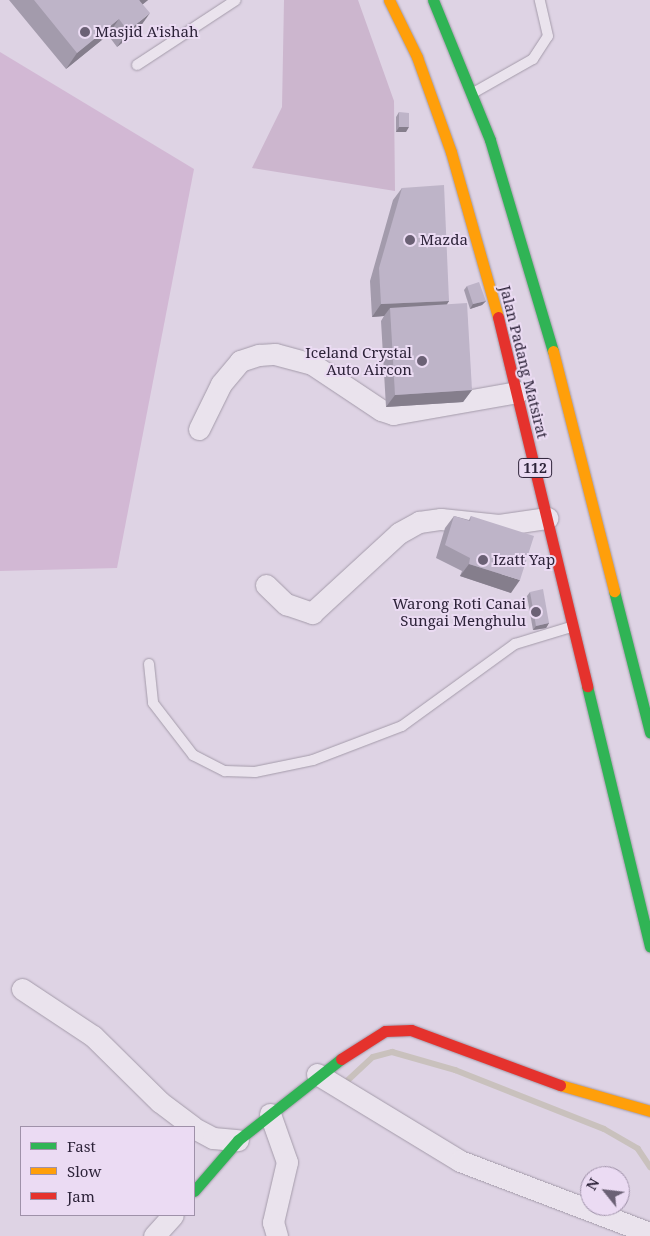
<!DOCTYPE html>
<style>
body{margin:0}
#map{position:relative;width:650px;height:1236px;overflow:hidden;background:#ded3e4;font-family:"Noto Serif",serif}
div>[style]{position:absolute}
.green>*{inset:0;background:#d2b8d4}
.cemetery>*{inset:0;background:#ccb6ce}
.stream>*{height:6px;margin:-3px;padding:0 3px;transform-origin:3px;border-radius:3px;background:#c9c1bd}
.roads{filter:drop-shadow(0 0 1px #a49baa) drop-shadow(0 0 1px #a49baa)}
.lane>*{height:10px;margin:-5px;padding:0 5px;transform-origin:5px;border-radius:5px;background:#eae3ed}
.street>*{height:21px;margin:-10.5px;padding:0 10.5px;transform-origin:10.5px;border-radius:10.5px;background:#eae3ed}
.fast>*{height:11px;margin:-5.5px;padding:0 5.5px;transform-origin:5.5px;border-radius:5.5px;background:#30b455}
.slow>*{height:11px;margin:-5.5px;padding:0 5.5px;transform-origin:5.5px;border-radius:5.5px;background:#ff9f0a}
.jam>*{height:11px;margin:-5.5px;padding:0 5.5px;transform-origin:5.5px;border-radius:5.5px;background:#e5322d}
.wall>*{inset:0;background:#a39bac}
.shaded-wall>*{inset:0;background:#857e8c}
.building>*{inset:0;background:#beb4c8}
.dots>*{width:14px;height:14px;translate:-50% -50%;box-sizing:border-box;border:2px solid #ebdbf3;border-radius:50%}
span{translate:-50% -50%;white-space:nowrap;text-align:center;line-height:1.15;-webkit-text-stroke:4px #ebdbf3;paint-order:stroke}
.shield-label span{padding:1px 4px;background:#ebdbf3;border:1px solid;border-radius:4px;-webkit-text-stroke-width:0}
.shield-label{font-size:14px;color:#2d2339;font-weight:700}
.poi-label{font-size:15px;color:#2d2339}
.left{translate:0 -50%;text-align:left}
.right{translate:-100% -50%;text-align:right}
.street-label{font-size:15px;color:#2d2339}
.legend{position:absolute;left:20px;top:1126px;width:175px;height:90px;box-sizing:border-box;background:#ebdbf3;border:1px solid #9f91a9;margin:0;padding:6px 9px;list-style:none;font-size:15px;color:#2d2339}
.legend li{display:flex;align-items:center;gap:10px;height:25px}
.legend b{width:25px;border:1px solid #9f91a9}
.north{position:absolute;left:580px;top:1166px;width:50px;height:50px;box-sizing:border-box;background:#ebdbf3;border:1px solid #9f91a9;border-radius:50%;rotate:299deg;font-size:14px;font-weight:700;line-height:20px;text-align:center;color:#2d2339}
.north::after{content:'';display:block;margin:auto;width:18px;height:22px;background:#6b6175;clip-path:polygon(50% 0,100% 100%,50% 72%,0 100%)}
</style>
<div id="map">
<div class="green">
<div style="clip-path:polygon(0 52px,194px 169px,117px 568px,0 571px)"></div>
</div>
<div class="cemetery">
<div style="clip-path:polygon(284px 0,358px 0,394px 101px,395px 191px,252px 168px,282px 107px)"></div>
</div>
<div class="stream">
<div style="left:347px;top:1081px;width:35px;rotate:-43deg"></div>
<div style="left:373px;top:1057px;width:20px;rotate:-15deg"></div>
<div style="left:392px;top:1052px;width:66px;rotate:15.9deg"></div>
<div style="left:455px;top:1070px;width:160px;rotate:21.6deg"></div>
<div style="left:604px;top:1129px;width:39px;rotate:30deg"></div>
<div style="left:638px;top:1149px;width:22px;rotate:56deg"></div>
</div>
<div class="roads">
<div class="lane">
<div style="left:137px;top:65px;width:118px;rotate:-33.3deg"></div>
<div style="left:473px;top:93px;width:69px;rotate:-29.5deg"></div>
<div style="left:533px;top:59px;width:27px;rotate:-57deg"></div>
<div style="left:548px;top:36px;width:37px;rotate:-103deg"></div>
<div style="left:149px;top:664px;width:39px;rotate:84deg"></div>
<div style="left:153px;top:703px;width:66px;rotate:52.4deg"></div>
<div style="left:193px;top:755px;width:36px;rotate:27deg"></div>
<div style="left:225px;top:771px;width:30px;rotate:2deg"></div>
<div style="left:255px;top:772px;width:59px;rotate:-11.7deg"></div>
<div style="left:313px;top:760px;width:95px;rotate:-20.9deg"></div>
<div style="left:402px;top:726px;width:140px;rotate:-36deg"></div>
<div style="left:515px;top:644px;width:59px;rotate:-16.9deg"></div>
</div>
<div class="street">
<div style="left:199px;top:429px;width:50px;rotate:-63.9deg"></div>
<div style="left:221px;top:384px;width:30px;rotate:-50deg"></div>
<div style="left:240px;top:361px;width:20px;rotate:-18deg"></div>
<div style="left:259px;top:355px;width:16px;rotate:-4deg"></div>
<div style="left:275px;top:354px;width:38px;rotate:15deg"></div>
<div style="left:312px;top:364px;width:83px;rotate:33.7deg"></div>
<div style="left:381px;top:410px;width:13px;rotate:18deg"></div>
<div style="left:393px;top:414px;width:127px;rotate:-10deg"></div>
<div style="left:266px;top:585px;width:28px;rotate:44deg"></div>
<div style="left:286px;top:604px;width:28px;rotate:19deg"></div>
<div style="left:312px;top:613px;width:118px;rotate:-42.6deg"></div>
<div style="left:399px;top:533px;width:23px;rotate:-29deg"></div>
<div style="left:419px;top:522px;width:22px;rotate:-8deg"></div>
<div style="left:441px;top:519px;width:58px;rotate:5.9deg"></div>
<div style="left:499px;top:525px;width:49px;rotate:-8.3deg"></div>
<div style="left:22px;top:989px;width:85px;rotate:33.5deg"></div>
<div style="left:93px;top:1036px;width:94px;rotate:44.6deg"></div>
<div style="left:160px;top:1102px;width:41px;rotate:37.1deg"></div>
<div style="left:317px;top:1074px;width:167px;rotate:31.3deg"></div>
<div style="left:460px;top:1161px;width:203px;rotate:20.8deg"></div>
<div style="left:270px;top:1114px;width:51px;rotate:70.5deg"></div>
<div style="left:287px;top:1162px;width:62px;rotate:103.1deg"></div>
<div style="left:273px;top:1222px;width:15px;rotate:74deg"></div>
<div style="left:194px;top:1128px;width:21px;rotate:28deg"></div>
<div style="left:213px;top:1138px;width:25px;rotate:5deg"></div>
<div style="left:154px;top:1236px;width:28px;rotate:-48deg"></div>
</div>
<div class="fast">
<div style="left:433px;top:0;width:151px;rotate:67.8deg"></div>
<div style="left:490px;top:140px;width:220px;rotate:73.4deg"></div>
<div style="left:614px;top:591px;width:146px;rotate:75.7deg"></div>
<div style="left:587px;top:686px;width:268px;rotate:76.4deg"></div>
<div style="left:194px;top:1191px;width:67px;rotate:-49.2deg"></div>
<div style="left:238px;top:1140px;width:131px;rotate:-38.2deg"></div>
</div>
<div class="slow">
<div style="left:389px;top:0;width:64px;rotate:63.8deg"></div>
<div style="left:417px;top:57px;width:101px;rotate:70.3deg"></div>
<div style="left:451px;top:152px;width:172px;rotate:74.1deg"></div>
<div style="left:553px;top:351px;width:248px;rotate:75.7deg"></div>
<div style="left:560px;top:1085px;width:94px;rotate:16.1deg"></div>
</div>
<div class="jam">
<div style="left:498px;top:317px;width:380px;rotate:76.4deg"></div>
<div style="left:341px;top:1059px;width:52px;rotate:-32.5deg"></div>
<div style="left:385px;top:1031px;width:26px;rotate:-2deg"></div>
<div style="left:411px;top:1030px;width:159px;rotate:20.3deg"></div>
</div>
</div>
<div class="wall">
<div style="clip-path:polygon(9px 0,148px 0,142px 5px,138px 30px,117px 47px,108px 35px,66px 69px)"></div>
<div style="clip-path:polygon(399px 112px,406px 132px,396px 132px,396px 117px)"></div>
<div style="clip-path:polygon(402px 188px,449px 301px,447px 304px,472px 390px,463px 402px,386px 407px,381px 321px,384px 316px,372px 317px,370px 281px,393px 200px)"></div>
<div style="clip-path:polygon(467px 286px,486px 301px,482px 305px,470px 309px,464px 290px)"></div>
<div style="clip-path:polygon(454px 516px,469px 520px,471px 516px,511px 593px,460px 576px,462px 571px,436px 558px,445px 528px)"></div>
<div style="clip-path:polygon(530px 592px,549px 623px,546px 628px,533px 630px,527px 596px)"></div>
</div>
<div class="shaded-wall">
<div style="clip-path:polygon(140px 0,148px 0,128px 16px)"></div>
<div style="clip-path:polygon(150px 13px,138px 30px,117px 47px,128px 31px)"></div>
<div style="clip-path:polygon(119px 19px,108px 35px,66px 69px,77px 53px)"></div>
<div style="clip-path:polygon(399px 127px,409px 127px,406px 132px,396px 132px)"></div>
<div style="clip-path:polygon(449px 301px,441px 313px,390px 308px,384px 316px,372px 317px,381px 304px)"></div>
<div style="clip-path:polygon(486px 301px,482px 305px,470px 309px,473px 304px)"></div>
<div style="clip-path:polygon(472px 390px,463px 402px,386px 407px,395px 395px)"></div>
<div style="clip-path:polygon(469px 564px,520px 580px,511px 593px,460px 576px)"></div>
<div style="clip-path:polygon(549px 623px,546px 628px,533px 630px,536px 626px)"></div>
</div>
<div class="building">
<div style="clip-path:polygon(34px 0,140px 0,139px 0,150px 13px,128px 31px,119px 19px,77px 53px)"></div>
<div style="clip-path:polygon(399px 112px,409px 113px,409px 127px,399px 127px)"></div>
<div style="clip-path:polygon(444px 185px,449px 301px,381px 304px,379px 268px,402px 188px)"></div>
<div style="clip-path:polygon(479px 282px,486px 301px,473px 304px,467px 286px)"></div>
<div style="clip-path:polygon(467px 303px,472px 390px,395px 395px,390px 308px)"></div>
<div style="clip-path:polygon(454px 516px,470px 521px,471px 516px,534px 536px,520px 580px,469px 564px,470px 558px,445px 545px)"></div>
<div style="clip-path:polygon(543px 589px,549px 623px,536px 626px,530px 592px)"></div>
</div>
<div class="dots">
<div style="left:85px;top:32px;background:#6b6175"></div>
<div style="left:410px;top:240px;background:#6b6175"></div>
<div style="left:422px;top:361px;background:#6b6175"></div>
<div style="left:483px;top:560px;background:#6b6175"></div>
<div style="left:536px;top:612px;background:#6b6175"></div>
</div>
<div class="shield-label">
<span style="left:535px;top:468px">112</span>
</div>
<div class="poi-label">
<span class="left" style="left:95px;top:32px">Masjid A'ishah</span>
<span class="left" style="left:420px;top:240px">Mazda</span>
<span class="right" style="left:412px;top:361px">Iceland Crystal<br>Auto Aircon</span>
<span class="left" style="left:493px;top:560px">Izatt Yap</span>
<span class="right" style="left:526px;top:612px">Warong Roti Canai<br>Sungai Menghulu</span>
</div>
<div class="street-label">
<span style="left:524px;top:362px;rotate:76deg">Jalan Padang Matsirat</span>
</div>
<ul class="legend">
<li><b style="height:6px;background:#30b455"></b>Fast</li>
<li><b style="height:6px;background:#ff9f0a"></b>Slow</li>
<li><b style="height:6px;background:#e5322d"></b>Jam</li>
</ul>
<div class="north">N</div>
</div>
